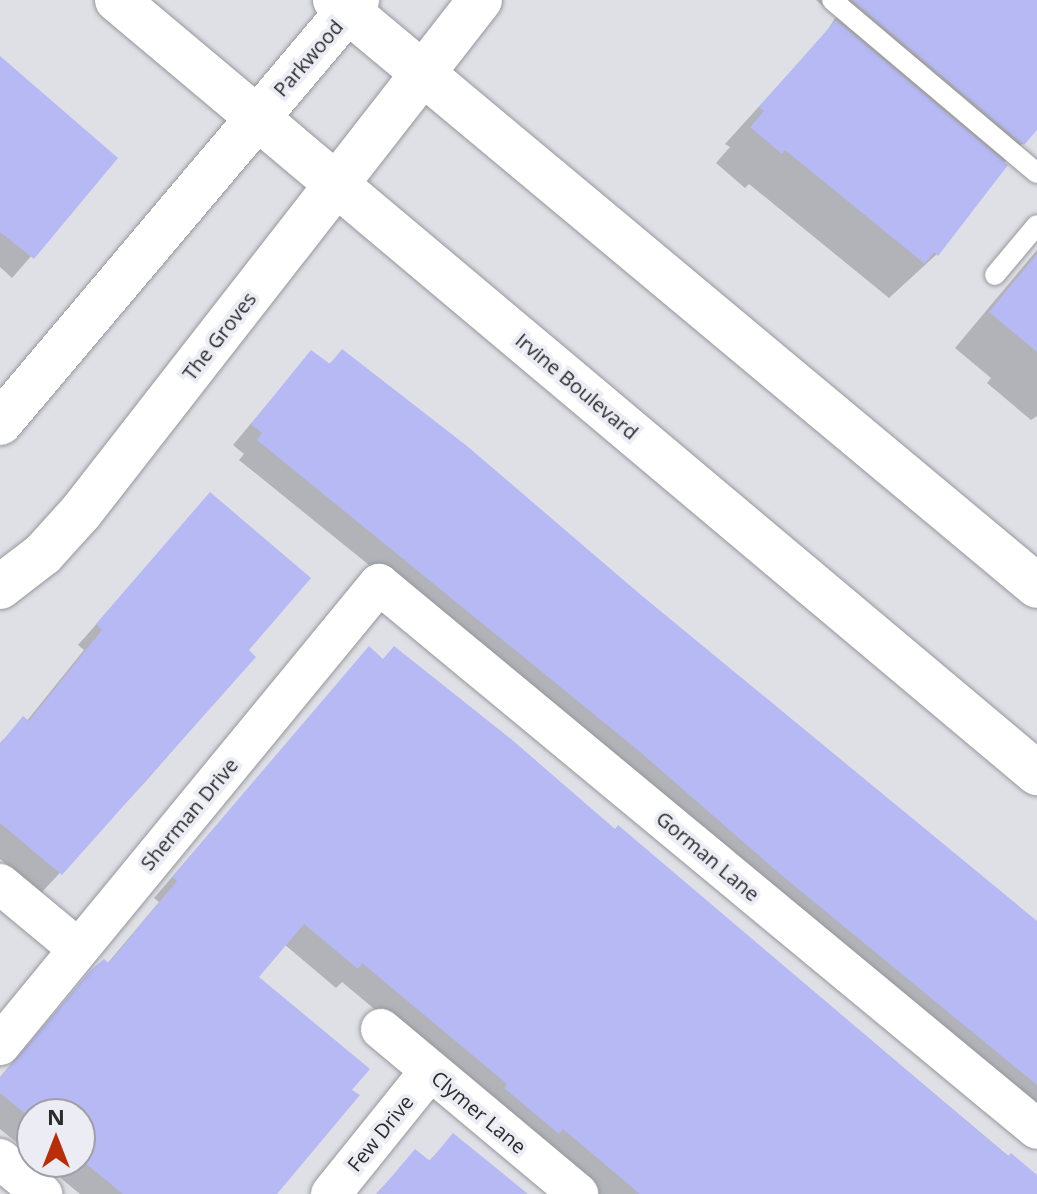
<!DOCTYPE html>
<style>
body{margin:0}
#map{position:relative;width:1037px;height:1194px;overflow:hidden;background:#dfe0e6;font-family:"Open Sans",sans-serif}
div>[style]{position:absolute}
.shadow>*{inset:0;background:#0003}
.building>*{inset:0;background:#b6b9f4}
.roads{filter:drop-shadow(0 0 2px #96969c) drop-shadow(0 0 2px #96969c)}
.service>*{height:20px;margin:-10px;padding:0 10px;transform-origin:10px;border-radius:10px;background:#fff}
.minor>*{height:40px;margin:-20px;padding:0 20px;transform-origin:20px;border-radius:20px;background:#fff}
.tertiary>*{height:44px;margin:-22px;padding:0 22px;transform-origin:22px;border-radius:22px;background:#fff}
.primary>*{height:44px;margin:-22px;padding:0 22px;transform-origin:22px;border-radius:22px;background:#fff}
span{translate:-50% -50%;white-space:nowrap;text-align:center;line-height:1.15;-webkit-text-stroke:8px #ecedf4;paint-order:stroke}
.street-label{font-size:20px;color:#2b2b2e}
.north{position:absolute;left:16px;top:1098px;width:80px;height:80px;box-sizing:border-box;background:#ecedf4;border:2px solid #9f9fa5;border-radius:50%;rotate:0deg;font-size:22px;font-weight:700;line-height:32px;text-align:center;color:#2b2b2e}
.north::after{content:'';display:block;margin:auto;width:28px;height:36px;background:#b82e08;clip-path:polygon(50% 0,100% 100%,50% 72%,0 100%)}
</style>
<div id="map">
<div class="shadow">
<div style="clip-path:polygon(816px 0,1037px 0,1037px 128px,1003px 164px,937px 254px,889px 298px,749px 184px,745px 188px,716px 163px,730px 147px,725px 144px,824px 35px,836px 17px)"></div>
<div style="clip-path:polygon(0 61px,116px 159px,12px 278px,0 267px)"></div>
<div style="clip-path:polygon(1037px 250px,1037px 416px,1031px 420px,987px 383px,991px 378px,955px 348px)"></div>
<div style="clip-path:polygon(311px 352px,328px 365px,342px 352px,1037px 926px,1037px 1123px,390px 582px,239px 460px,244px 454px,233px 445px)"></div>
<div style="clip-path:polygon(210px 495px,246px 651px,253px 657px,147px 780px,41px 893px,0 859px,0 743px,23px 719px,26px 722px,84px 650px,78px 645px)"></div>
<div style="clip-path:polygon(369px 649px,615px 831px,618px 828px,1037px 1180px,1037px 1194px,596px 1194px,342px 982px,336px 988px,284px 944px,256px 978px,274px 1194px,80px 1194px,41px 1162px,80px 1162px,80px 1114px,32px 1114px,32px 1155px,0 1129px,0 1077px,71px 994px,92px 973px,107px 964px,159px 902px,154px 898px)"></div>
<div style="clip-path:polygon(453px 1136px,522px 1194px,376px 1194px,415px 1152px,428px 1162px)"></div>
</div>
<div class="building">
<div style="clip-path:polygon(852px 0,1037px 0,1037px 130px,1024px 145px)"></div>
<div style="clip-path:polygon(836px 20px,1008px 165px,938px 256px,934px 252px,925px 264px,785px 150px,782px 154px,750px 127px,764px 111px,759px 107px)"></div>
<div style="clip-path:polygon(0 56px,118px 158px,34px 259px,0 232px)"></div>
<div style="clip-path:polygon(1037px 254px,1037px 352px,989px 312px)"></div>
<div style="clip-path:polygon(342px 349px,467px 446px,641px 595px,1037px 921px,1037px 1085px,780px 874px,639px 751px,257px 440px,262px 433px,251px 424px,311px 350px,330px 364px)"></div>
<div style="clip-path:polygon(210px 492px,311px 578px,249px 650px,256px 657px,62px 875px,0 823px,0 744px,23px 716px,29px 721px,102px 630px,96px 624px)"></div>
<div style="clip-path:polygon(369px 646px,383px 659px,394px 646px,511px 739px,615px 829px,618px 825px,1008px 1156px,1011px 1153px,1037px 1175px,1037px 1194px,640px 1194px,563px 1129px,559px 1134px,504px 1088px,507px 1084px,362px 963px,358px 969px,304px 924px,259px 977px,370px 1069px,352px 1090px,360px 1095px,277px 1194px,123px 1194px,80px 1159px,80px 1114px,32px 1114px,32px 1119px,0 1093px,0 1078px,90px 971px,104px 959px,109px 963px,177px 881px,172px 877px)"></div>
<div style="clip-path:polygon(453px 1133px,528px 1194px,377px 1194px,415px 1149px,430px 1161px)"></div>
</div>
<div class="roads">
<div class="service">
<div style="left:832px;top:0;width:268px;rotate:40.2deg"></div>
<div style="left:995px;top:275px;width:65px;rotate:-50deg"></div>
</div>
<div class="minor">
<div style="left:0;top:884px;width:100px;rotate:39.7deg"></div>
<div style="left:381px;top:1029px;width:257px;rotate:39.9deg"></div>
<div style="left:0;top:1045px;width:597px;rotate:-50.58deg"></div>
<div style="left:379px;top:584px;width:854px;rotate:39.63deg"></div>
<div style="left:0;top:1159px;width:55px;rotate:39.8deg"></div>
<div style="left:331px;top:1194px;width:158px;rotate:-51.2deg"></div>
</div>
<div class="tertiary">
<div style="left:0;top:423px;width:554px;rotate:-49.84deg"></div>
<div style="left:0;top:587px;width:54px;rotate:-37.5deg"></div>
<div style="left:43px;top:554px;width:57px;rotate:-47.9deg"></div>
<div style="left:81px;top:512px;width:649px;rotate:-52.07deg"></div>
</div>
<div class="primary">
<div style="left:117px;top:0;width:1202px;rotate:40.04deg"></div>
<div style="left:335px;top:0;width:914px;rotate:39.85deg"></div>
</div>
</div>
<div class="street-label">
<span style="left:308px;top:58px;rotate:-49deg">Parkwood</span>
<span style="left:219px;top:336px;rotate:-52deg">The Groves</span>
<span style="left:577px;top:386px;rotate:40deg">Irvine Boulevard</span>
<span style="left:189px;top:814px;rotate:-50deg">Sherman Drive</span>
<span style="left:708px;top:856px;rotate:40deg">Gorman Lane</span>
<span style="left:479px;top:1112px;rotate:40deg">Clymer Lane</span>
<span style="left:380px;top:1133px;rotate:-51deg">Few Drive</span>
</div>
<div class="north">N</div>
</div>
